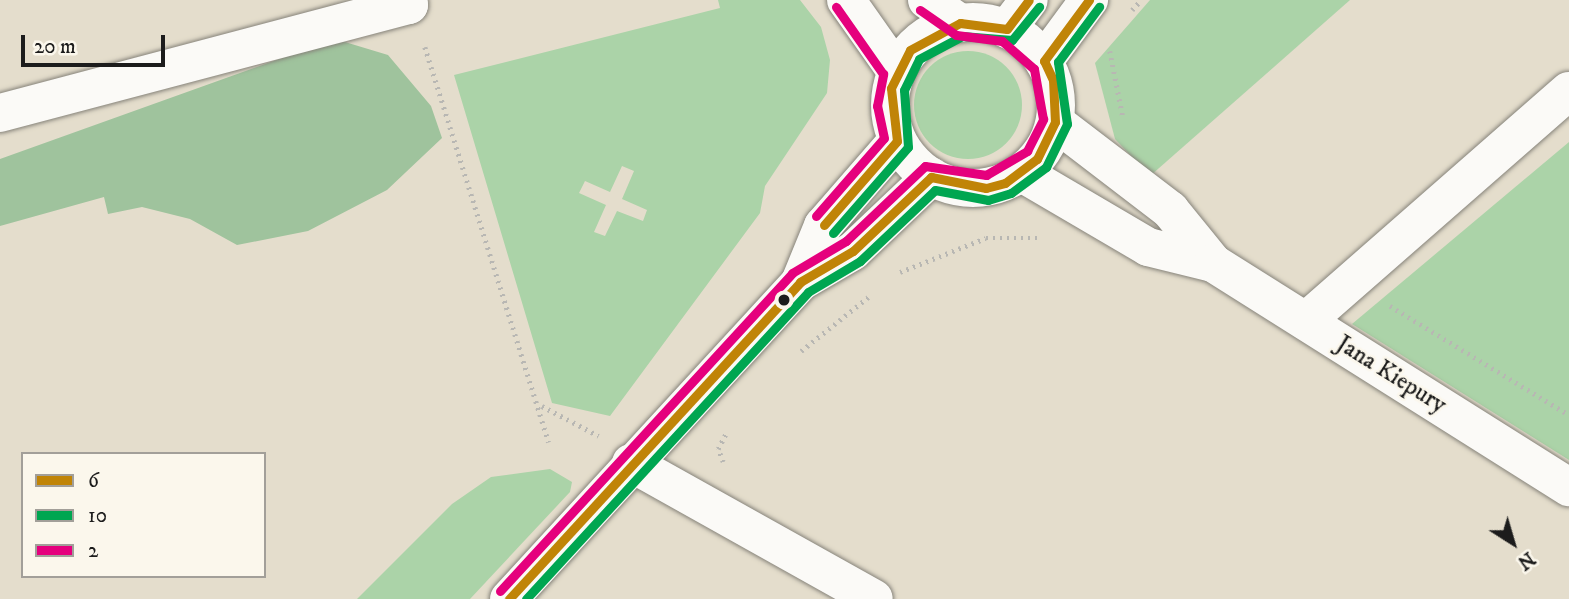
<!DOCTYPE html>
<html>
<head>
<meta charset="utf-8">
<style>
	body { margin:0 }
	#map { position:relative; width:1569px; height:599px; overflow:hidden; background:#e4ddcc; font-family:"IM FELL DW Pica",serif }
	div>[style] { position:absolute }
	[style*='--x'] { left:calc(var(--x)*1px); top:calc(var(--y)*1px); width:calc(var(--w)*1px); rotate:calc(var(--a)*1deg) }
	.green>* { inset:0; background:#abd3a8 }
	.round { border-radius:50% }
	.forest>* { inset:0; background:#9fc39d }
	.path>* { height:4.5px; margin-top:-2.25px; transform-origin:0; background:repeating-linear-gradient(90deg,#b8b7b3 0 2px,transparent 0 7px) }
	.roads { filter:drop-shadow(0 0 2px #86837a) drop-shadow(0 0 2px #86837a) }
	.minor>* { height:38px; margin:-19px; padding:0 19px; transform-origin:19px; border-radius:19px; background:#fbfaf7 }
	.minor>.ring { margin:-19px; padding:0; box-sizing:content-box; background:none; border:38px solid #fbfaf7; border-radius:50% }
	.bus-1>* { height:9px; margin:-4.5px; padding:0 4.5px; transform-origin:4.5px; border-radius:4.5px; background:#c08407 }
	.bus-2>* { height:9px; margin:-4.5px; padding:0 4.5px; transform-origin:4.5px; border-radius:4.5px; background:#00a651 }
	.bus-3>* { height:9px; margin:-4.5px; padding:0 4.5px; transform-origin:4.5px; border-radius:4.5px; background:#e5007d }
	.dots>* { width:19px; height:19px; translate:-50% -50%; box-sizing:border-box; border:4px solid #fbf7ec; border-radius:50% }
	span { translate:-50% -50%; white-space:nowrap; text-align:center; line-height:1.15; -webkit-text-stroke:5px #fbf7ec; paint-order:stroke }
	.street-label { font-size:24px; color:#1c1c1c }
	.legend { position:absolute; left:21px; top:452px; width:245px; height:126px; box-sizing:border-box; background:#fbf7ec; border:2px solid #a29f99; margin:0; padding:9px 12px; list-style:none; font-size:21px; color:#1c1c1c }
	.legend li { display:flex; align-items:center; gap:14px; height:35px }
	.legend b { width:35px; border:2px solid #a29f99 }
	.north { position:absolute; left:1478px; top:508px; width:70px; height:70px; -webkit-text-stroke:5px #fbf7ec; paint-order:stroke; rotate:143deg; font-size:19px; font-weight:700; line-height:28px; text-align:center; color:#1c1c1c }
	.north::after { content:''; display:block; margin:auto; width:24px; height:32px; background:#1c1c1c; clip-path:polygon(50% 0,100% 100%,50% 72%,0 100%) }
	.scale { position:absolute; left:21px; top:35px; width:144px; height:32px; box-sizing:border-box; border:4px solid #1c1c1c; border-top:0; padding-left:9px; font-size:21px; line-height:24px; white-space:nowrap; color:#1c1c1c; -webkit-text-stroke:5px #fbf7ec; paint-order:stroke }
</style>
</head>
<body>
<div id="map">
	<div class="green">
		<div style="clip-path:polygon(evenodd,718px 0,800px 0,821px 27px,830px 60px,827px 93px,765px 186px,760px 213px,610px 416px,552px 403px,454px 75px,720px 8px,718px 0,622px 166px,634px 171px,622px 199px,647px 210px,643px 221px,617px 211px,605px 236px,594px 232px,606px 205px,579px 193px,585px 181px,610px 192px,622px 166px)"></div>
		<div style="clip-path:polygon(1150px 0,1350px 0,1150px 176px,1115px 139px,1095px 63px)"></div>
		<div class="round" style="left:914px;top:51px;width:108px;height:108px"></div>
		<div style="clip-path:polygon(1569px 142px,1569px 460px,1352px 324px)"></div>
		<div style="clip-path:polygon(550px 469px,572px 482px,570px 492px,470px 599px,357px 599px,452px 504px,491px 477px)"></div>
	</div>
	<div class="forest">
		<div style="clip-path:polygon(335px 39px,388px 55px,431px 106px,442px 138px,387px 190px,308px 231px,237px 245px,190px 219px,142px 207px,108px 214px,104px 197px,0 226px,0 159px)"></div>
	</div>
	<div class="path">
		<div style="--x:1132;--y:10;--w:13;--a:-48"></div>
		<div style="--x:425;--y:47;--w:414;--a:72.6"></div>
		<div style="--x:1110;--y:51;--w:67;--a:78.9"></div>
		<div style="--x:900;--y:272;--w:92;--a:-21.6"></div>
		<div style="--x:986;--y:238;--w:55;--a:0"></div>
		<div style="--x:1390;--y:306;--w:210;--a:31.3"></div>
		<div style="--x:801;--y:351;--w:90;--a:-38.7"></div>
		<div style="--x:542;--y:406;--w:64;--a:27.8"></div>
		<div style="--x:723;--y:462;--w:14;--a:-111"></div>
		<div style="--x:718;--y:449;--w:20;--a:-63"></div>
	</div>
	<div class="roads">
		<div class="minor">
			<div style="--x:846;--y:0;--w:87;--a:54.8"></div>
			<div style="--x:927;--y:0;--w:40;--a:34.9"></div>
			<div class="ring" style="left:890px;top:22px;width:128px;height:128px"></div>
			<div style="--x:1007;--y:29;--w:36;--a:-53"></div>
			<div style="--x:1044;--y:61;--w:76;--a:-53.6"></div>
			<div style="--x:0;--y:113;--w:423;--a:-14.8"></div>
			<div style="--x:409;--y:5;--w:5;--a:-101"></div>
			<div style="--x:1055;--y:122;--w:145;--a:37.4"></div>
			<div style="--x:1170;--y:210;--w:68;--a:50.9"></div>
			<div style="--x:1022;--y:173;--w:146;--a:30.4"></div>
			<div style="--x:1148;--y:247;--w:67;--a:13.8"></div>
			<div style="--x:1213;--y:263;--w:421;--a:32.2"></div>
			<div style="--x:800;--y:282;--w:61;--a:-67.7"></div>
			<div style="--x:823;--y:226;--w:113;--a:-49"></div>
			<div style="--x:1306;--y:321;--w:349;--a:-41.2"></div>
			<div style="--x:631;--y:463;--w:278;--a:29.2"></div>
			<div style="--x:509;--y:599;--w:430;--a:-47.4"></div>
			<div style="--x:800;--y:282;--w:61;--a:-30.3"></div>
			<div style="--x:853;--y:251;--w:108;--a:-43.5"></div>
		</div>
	</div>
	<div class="bus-1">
		<div style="--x:824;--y:225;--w:111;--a:-49"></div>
		<div style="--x:897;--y:141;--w:53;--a:-96.5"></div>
		<div style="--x:891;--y:88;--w:42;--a:-63.4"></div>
		<div style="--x:910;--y:50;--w:57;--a:-28.4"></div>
		<div style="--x:960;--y:23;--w:47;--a:7.3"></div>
		<div style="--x:1007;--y:29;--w:36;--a:-53"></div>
		<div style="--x:509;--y:599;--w:430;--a:-47.4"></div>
		<div style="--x:800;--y:282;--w:61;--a:-30.3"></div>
		<div style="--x:853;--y:251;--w:108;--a:-43.5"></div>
		<div style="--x:931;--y:177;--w:56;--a:11.3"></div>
		<div style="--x:986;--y:188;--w:20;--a:-15"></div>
		<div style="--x:1005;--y:183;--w:40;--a:-37"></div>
		<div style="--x:1037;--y:159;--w:41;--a:-64.1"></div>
		<div style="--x:1055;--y:122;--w:42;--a:-92.7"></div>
		<div style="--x:1053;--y:80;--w:21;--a:-115"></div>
		<div style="--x:1044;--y:61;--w:76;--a:-53.6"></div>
	</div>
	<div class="bus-2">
		<div style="--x:833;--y:233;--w:114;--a:-48.9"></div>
		<div style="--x:908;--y:147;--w:57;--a:-94"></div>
		<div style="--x:904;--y:90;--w:34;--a:-64"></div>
		<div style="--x:919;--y:59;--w:49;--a:-28.1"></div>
		<div style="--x:962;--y:36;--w:50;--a:4.6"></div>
		<div style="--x:1012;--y:40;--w:43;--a:-50.7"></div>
		<div style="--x:526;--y:599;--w:417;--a:-47.4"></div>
		<div style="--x:808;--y:292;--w:61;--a:-30.8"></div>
		<div style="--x:860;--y:261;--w:103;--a:-43.4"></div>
		<div style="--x:935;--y:190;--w:54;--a:10.7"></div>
		<div style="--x:988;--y:200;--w:24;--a:-17"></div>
		<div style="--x:1011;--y:193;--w:44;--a:-36.6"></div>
		<div style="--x:1046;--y:167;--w:48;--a:-64"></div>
		<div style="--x:1067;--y:124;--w:63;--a:-98.3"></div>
		<div style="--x:1058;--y:62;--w:69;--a:-53.3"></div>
	</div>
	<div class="bus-3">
		<div style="--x:816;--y:216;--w:103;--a:-48.9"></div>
		<div style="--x:884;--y:138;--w:33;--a:-102"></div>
		<div style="--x:877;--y:106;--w:33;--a:-79"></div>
		<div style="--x:883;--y:74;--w:82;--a:-125"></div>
		<div style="--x:500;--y:591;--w:432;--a:-47.4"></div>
		<div style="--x:792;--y:273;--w:63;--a:-30.7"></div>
		<div style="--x:846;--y:241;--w:109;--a:-43.5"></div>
		<div style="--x:925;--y:166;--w:62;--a:8.4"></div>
		<div style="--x:986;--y:175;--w:48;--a:-30.3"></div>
		<div style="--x:1027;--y:151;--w:36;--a:-63"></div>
		<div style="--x:1043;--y:119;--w:51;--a:-100.2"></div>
		<div style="--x:1034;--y:69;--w:43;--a:-138.8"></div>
		<div style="--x:1002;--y:41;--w:46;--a:-172.6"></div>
		<div style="--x:956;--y:35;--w:44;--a:-145.2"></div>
	</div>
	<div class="dots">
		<div style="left:784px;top:300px;background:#1c1c1c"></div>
	</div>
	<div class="street-label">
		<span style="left:1391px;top:375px;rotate:32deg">Jana Kiepury</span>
	</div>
	<ul class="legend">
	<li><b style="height:9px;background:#c08407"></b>6</li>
	<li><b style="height:9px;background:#00a651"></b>10</li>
	<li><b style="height:9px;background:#e5007d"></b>2</li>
	</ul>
	<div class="north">N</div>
	<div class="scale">20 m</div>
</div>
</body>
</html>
